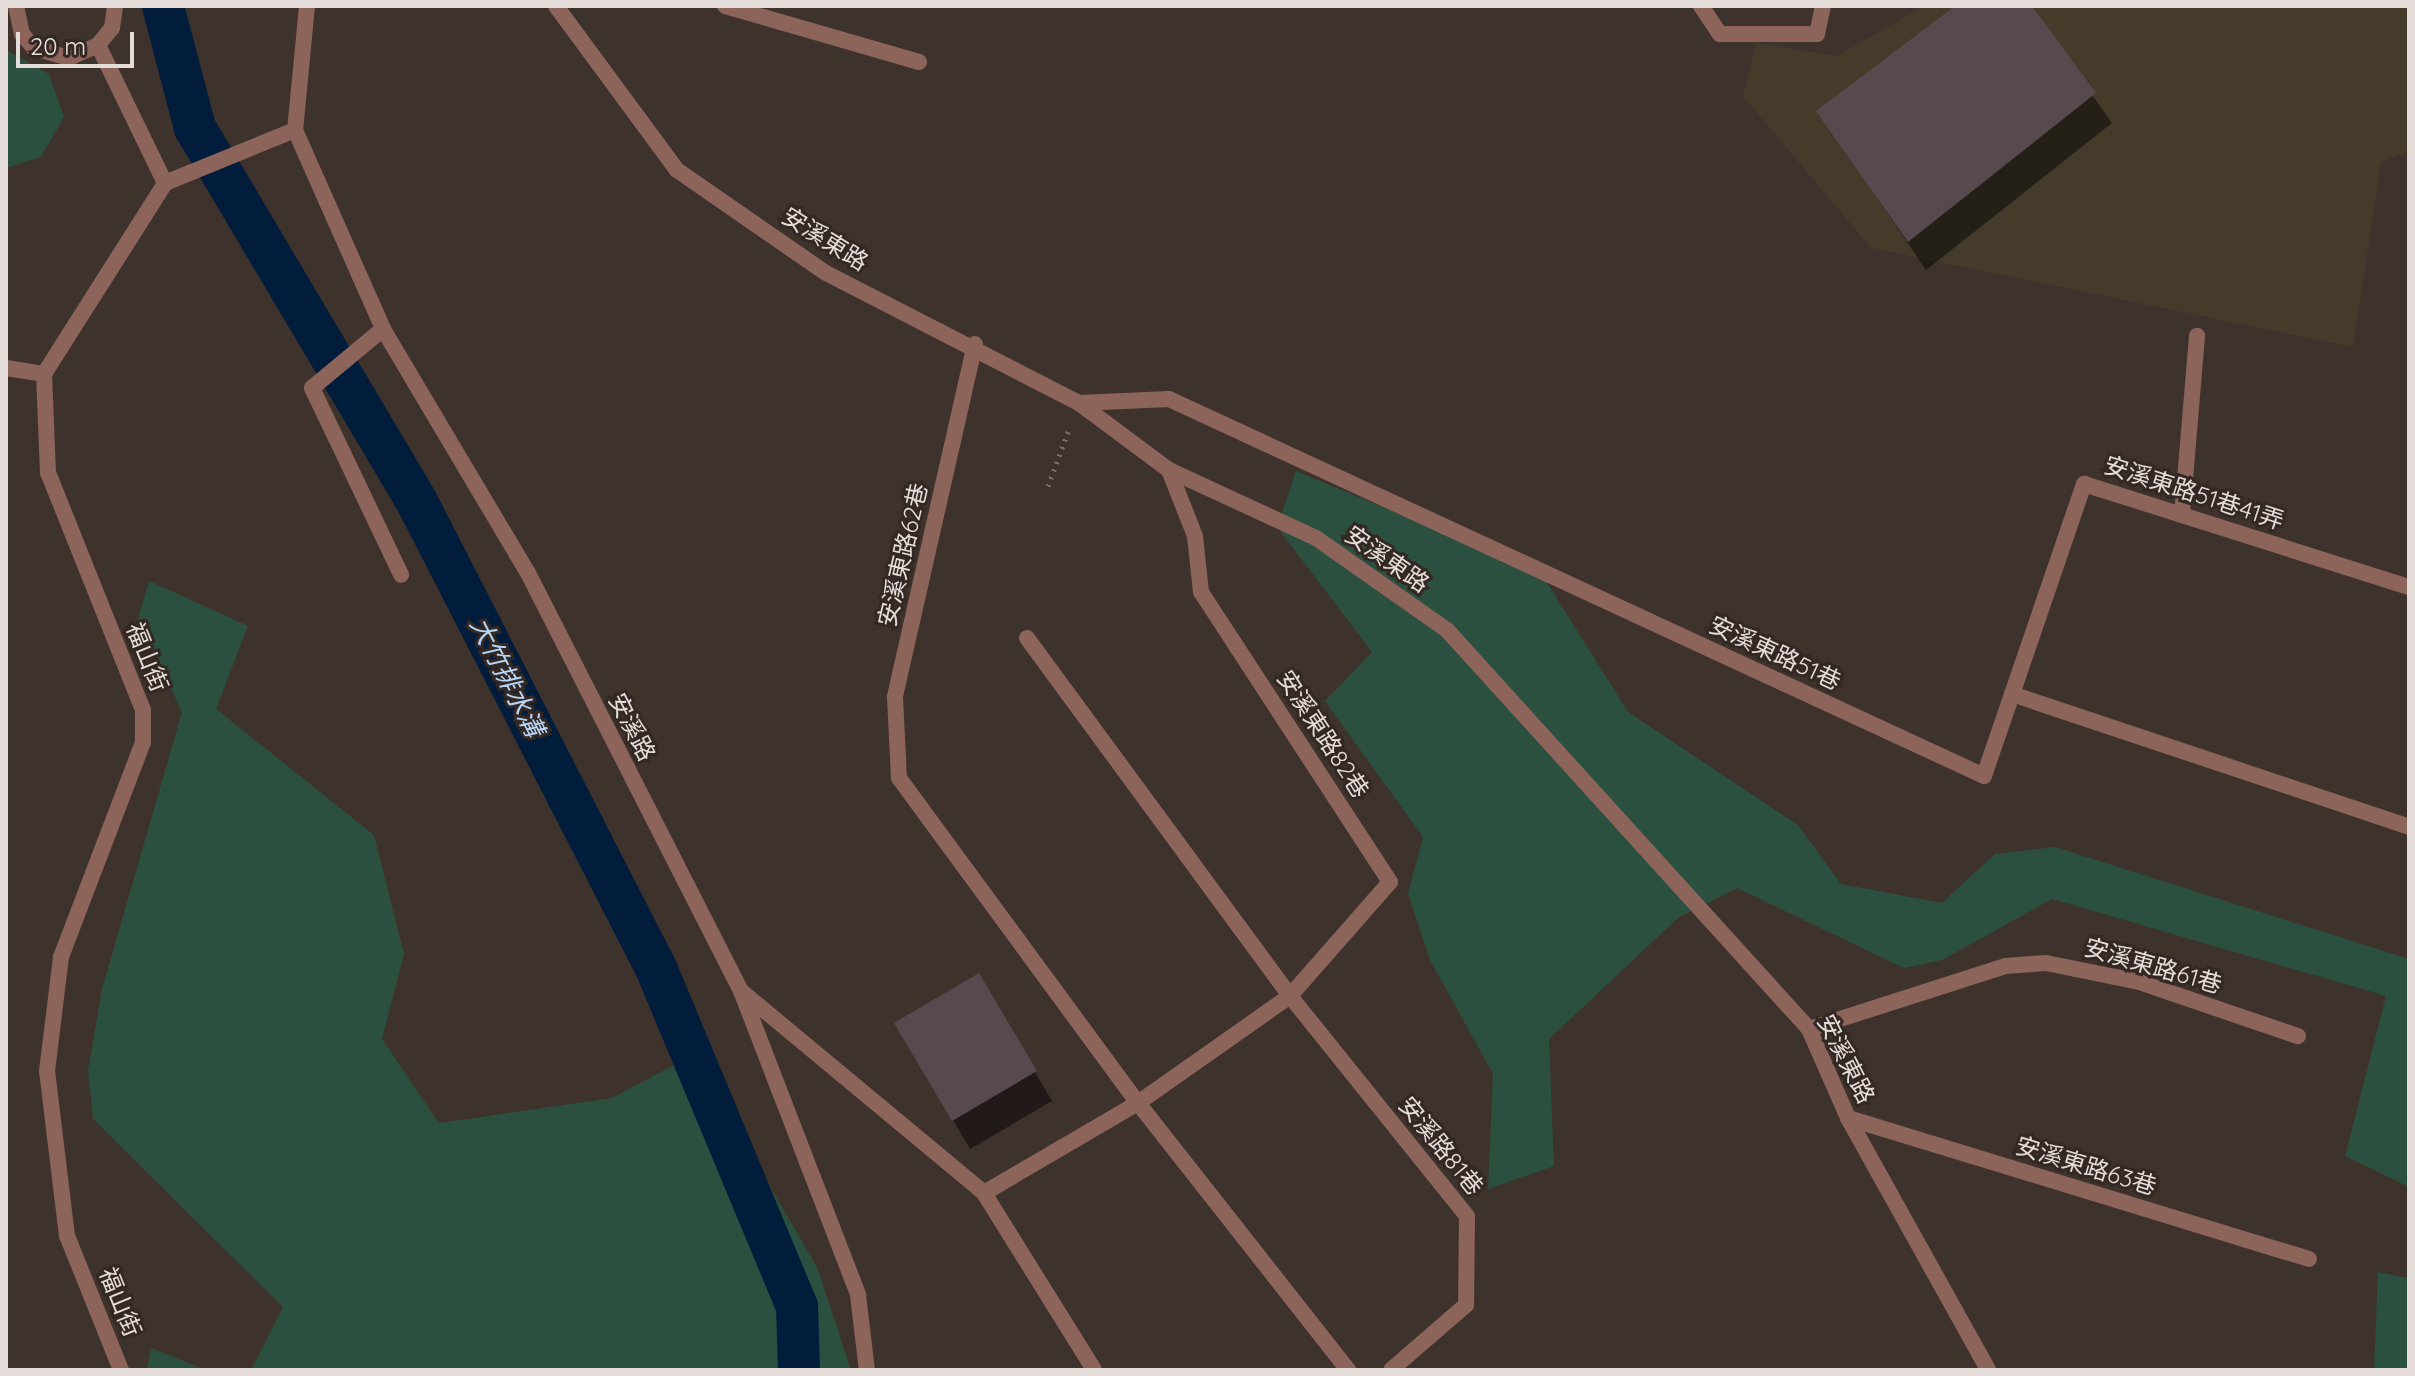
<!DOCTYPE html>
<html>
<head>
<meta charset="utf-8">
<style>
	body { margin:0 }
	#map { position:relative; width:2415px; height:1376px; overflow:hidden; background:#3e322d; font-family:Quicksand,"Noto Sans TC",sans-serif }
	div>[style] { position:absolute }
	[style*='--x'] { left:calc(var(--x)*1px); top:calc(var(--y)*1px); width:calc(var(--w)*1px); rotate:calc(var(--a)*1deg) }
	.education>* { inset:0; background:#453b2b }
	.green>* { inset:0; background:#2c5040 }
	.shadow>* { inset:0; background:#0007 }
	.canal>* { height:42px; margin:-21px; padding:0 21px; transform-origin:21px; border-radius:21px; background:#011d3b }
	.building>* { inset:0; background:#574a4f }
	.path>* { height:5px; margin-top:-2.5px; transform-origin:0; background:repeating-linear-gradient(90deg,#7a6f6b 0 2px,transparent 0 8px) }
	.service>* { height:16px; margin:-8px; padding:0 8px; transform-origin:8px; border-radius:8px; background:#8d645a }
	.minor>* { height:16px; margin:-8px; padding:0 8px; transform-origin:8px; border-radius:8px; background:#8d645a }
	.tertiary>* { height:16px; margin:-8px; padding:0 8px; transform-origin:8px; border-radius:8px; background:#8d645a }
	span { translate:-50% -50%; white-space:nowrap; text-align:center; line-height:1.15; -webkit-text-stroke:6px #332823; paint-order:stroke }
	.street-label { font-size:24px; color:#e5ddda }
	.water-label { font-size:26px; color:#b8d6f8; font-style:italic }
	.frame { position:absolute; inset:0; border:8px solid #e5ddda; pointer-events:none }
	.scale { position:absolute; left:16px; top:32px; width:118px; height:36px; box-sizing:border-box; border:4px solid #e5ddda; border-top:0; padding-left:10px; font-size:24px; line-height:28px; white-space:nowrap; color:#e5ddda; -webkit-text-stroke:6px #332823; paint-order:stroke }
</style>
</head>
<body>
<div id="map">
	<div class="education">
		<div style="clip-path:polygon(1924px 6px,2409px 6px,2409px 152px,2381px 162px,2353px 347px,1871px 248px,1743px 96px,1756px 43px,1837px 56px)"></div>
	</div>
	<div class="green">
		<div style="clip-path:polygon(6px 50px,49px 74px,64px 117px,41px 157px,6px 168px)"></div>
		<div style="clip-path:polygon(1296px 471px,1541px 573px,1628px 712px,1798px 825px,1841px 884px,1942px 903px,1995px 854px,2055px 847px,2409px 959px,2409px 1187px,2345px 1156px,2386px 996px,2052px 899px,1942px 960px,1904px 968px,1737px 888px,1679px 917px,1549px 1039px,1554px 1166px,1488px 1189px,1493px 1074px,1430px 960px,1408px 894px,1423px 837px,1325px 701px,1372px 652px,1277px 527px)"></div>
		<div style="clip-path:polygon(149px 581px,248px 626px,216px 709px,374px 835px,404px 954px,382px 1039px,439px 1123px,612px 1098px,693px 1055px,817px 1267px,851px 1370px,251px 1370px,283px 1307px,93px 1119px,88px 1070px,102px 989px,182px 712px,138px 619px)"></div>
		<div style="clip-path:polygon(2378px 1272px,2409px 1278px,2409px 1370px,2374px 1370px)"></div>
		<div style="clip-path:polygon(151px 1348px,206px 1370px,147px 1370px)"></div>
	</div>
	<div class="shadow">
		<div style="clip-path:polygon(1959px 6px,2029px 6px,2112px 123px,1926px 270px,1818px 111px)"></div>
		<div style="clip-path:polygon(978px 975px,1052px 1101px,970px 1149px,896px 1023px)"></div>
	</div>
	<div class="canal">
		<div style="--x:163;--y:6;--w:126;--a:75.3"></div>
		<div style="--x:195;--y:128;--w:435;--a:59.3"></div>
		<div style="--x:417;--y:502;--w:524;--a:62.85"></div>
		<div style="--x:656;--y:968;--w:366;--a:67.4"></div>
		<div style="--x:797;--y:1306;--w:64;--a:88.2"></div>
	</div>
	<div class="building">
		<div style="clip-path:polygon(1955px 6px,2032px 6px,2096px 93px,1908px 242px,1816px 111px)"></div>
		<div style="clip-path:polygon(979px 973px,1037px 1071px,952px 1121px,894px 1023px)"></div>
	</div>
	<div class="path">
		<div style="--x:1048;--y:486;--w:63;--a:-69.6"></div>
	</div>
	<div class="service">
		<div style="--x:725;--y:6;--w:202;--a:16.1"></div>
		<div style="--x:1701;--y:6;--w:34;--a:56"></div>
		<div style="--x:1720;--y:34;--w:97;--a:0"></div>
		<div style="--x:1817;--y:34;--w:29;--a:-78"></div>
		<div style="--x:975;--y:344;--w:362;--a:102.8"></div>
		<div style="--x:895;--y:697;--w:81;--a:87.2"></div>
		<div style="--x:899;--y:778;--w:403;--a:53.7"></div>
		<div style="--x:6;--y:368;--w:38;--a:9"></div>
		<div style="--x:1079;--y:403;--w:90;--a:-2.5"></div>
		<div style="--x:1169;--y:399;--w:898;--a:24.82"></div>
		<div style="--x:1984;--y:776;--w:309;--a:-71.1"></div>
		<div style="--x:2084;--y:484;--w:341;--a:17.6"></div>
		<div style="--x:1169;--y:470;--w:71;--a:68.5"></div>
		<div style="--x:1195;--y:536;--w:56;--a:83.9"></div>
		<div style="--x:1201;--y:592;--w:346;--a:56.9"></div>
		<div style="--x:1390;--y:882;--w:152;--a:131.3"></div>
		<div style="--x:2182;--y:515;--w:180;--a:-85.2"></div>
		<div style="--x:2012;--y:694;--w:419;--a:18.5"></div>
	</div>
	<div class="minor">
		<div style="--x:16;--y:6;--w:29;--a:78"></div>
		<div style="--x:22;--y:34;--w:18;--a:49"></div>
		<div style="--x:34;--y:48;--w:36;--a:16"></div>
		<div style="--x:69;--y:58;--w:32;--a:-24"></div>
		<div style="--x:98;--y:45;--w:22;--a:-51"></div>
		<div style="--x:112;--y:28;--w:22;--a:-82"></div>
		<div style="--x:556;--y:6;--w:204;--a:53.6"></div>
		<div style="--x:677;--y:170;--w:181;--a:34.7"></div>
		<div style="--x:826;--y:273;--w:284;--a:27.2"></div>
		<div style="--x:1079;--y:403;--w:112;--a:36.7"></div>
		<div style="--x:1169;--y:470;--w:162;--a:24.8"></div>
		<div style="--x:1316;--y:538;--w:160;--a:35.1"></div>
		<div style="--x:1447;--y:630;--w:539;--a:47.78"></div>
		<div style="--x:1809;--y:1029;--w:97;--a:66.3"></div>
		<div style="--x:1848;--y:1118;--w:288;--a:60.9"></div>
		<div style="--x:98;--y:45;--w:153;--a:64.1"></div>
		<div style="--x:165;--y:183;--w:140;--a:-22.2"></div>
		<div style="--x:383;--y:329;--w:92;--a:140.3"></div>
		<div style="--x:312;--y:388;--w:207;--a:64.5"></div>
		<div style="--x:1027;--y:638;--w:444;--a:53.7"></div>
		<div style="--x:1290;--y:996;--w:186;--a:144.9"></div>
		<div style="--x:741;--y:991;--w:316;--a:39.7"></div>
		<div style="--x:984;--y:1193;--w:208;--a:58.1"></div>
		<div style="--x:1290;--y:996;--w:282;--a:51.2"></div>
		<div style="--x:1467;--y:1216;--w:89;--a:90.6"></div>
		<div style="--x:1466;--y:1305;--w:99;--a:139.1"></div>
		<div style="--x:1809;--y:1029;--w:206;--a:-17.8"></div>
		<div style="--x:2005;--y:966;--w:41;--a:-4.2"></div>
		<div style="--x:2046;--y:963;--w:95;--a:11.5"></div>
		<div style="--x:2139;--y:982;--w:168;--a:18.8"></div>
		<div style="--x:1848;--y:1118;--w:482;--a:17"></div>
		<div style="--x:984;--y:1193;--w:178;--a:-30.3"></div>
		<div style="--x:1138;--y:1103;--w:340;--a:51.8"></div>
		<div style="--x:121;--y:1370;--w:144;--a:-111.9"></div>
		<div style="--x:67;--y:1236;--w:166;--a:-96.9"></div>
		<div style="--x:47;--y:1071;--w:115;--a:-83"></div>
		<div style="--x:61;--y:957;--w:230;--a:-69.1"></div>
		<div style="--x:143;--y:742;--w:32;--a:-90"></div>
		<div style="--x:143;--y:710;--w:255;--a:-111.8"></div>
		<div style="--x:48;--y:473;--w:99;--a:-92.3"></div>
		<div style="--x:44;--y:374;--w:226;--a:-57.6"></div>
	</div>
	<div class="tertiary">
		<div style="--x:307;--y:6;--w:125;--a:95.5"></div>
		<div style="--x:295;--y:130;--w:218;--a:66.1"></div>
		<div style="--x:383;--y:329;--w:284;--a:59.3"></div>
		<div style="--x:528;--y:573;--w:469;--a:63"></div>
		<div style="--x:741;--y:991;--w:326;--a:68.9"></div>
		<div style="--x:858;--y:1295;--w:76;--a:83.2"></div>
	</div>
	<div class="street-label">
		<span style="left:825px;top:239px;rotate:32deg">安溪東路</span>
		<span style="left:2194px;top:493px;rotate:18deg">安溪東路51巷41弄</span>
		<span style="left:903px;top:555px;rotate:-77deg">安溪東路62巷</span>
		<span style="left:1387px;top:559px;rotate:35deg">安溪東路</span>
		<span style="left:1775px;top:653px;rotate:25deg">安溪東路51巷</span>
		<span style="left:147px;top:657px;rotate:68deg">福山街</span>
		<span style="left:632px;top:727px;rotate:63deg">安溪路</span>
		<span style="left:1323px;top:734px;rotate:57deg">安溪東路82巷</span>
		<span style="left:2153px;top:966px;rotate:16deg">安溪東路61巷</span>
		<span style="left:1846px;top:1059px;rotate:63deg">安溪東路</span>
		<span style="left:1441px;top:1146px;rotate:51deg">安溪路81巷</span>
		<span style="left:2086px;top:1166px;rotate:17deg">安溪東路63巷</span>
		<span style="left:120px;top:1302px;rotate:68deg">福山街</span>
	</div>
	<div class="water-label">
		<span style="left:507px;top:677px;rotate:63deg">大竹排水溝</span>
	</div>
	<div class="frame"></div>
	<div class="scale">20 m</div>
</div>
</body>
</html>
